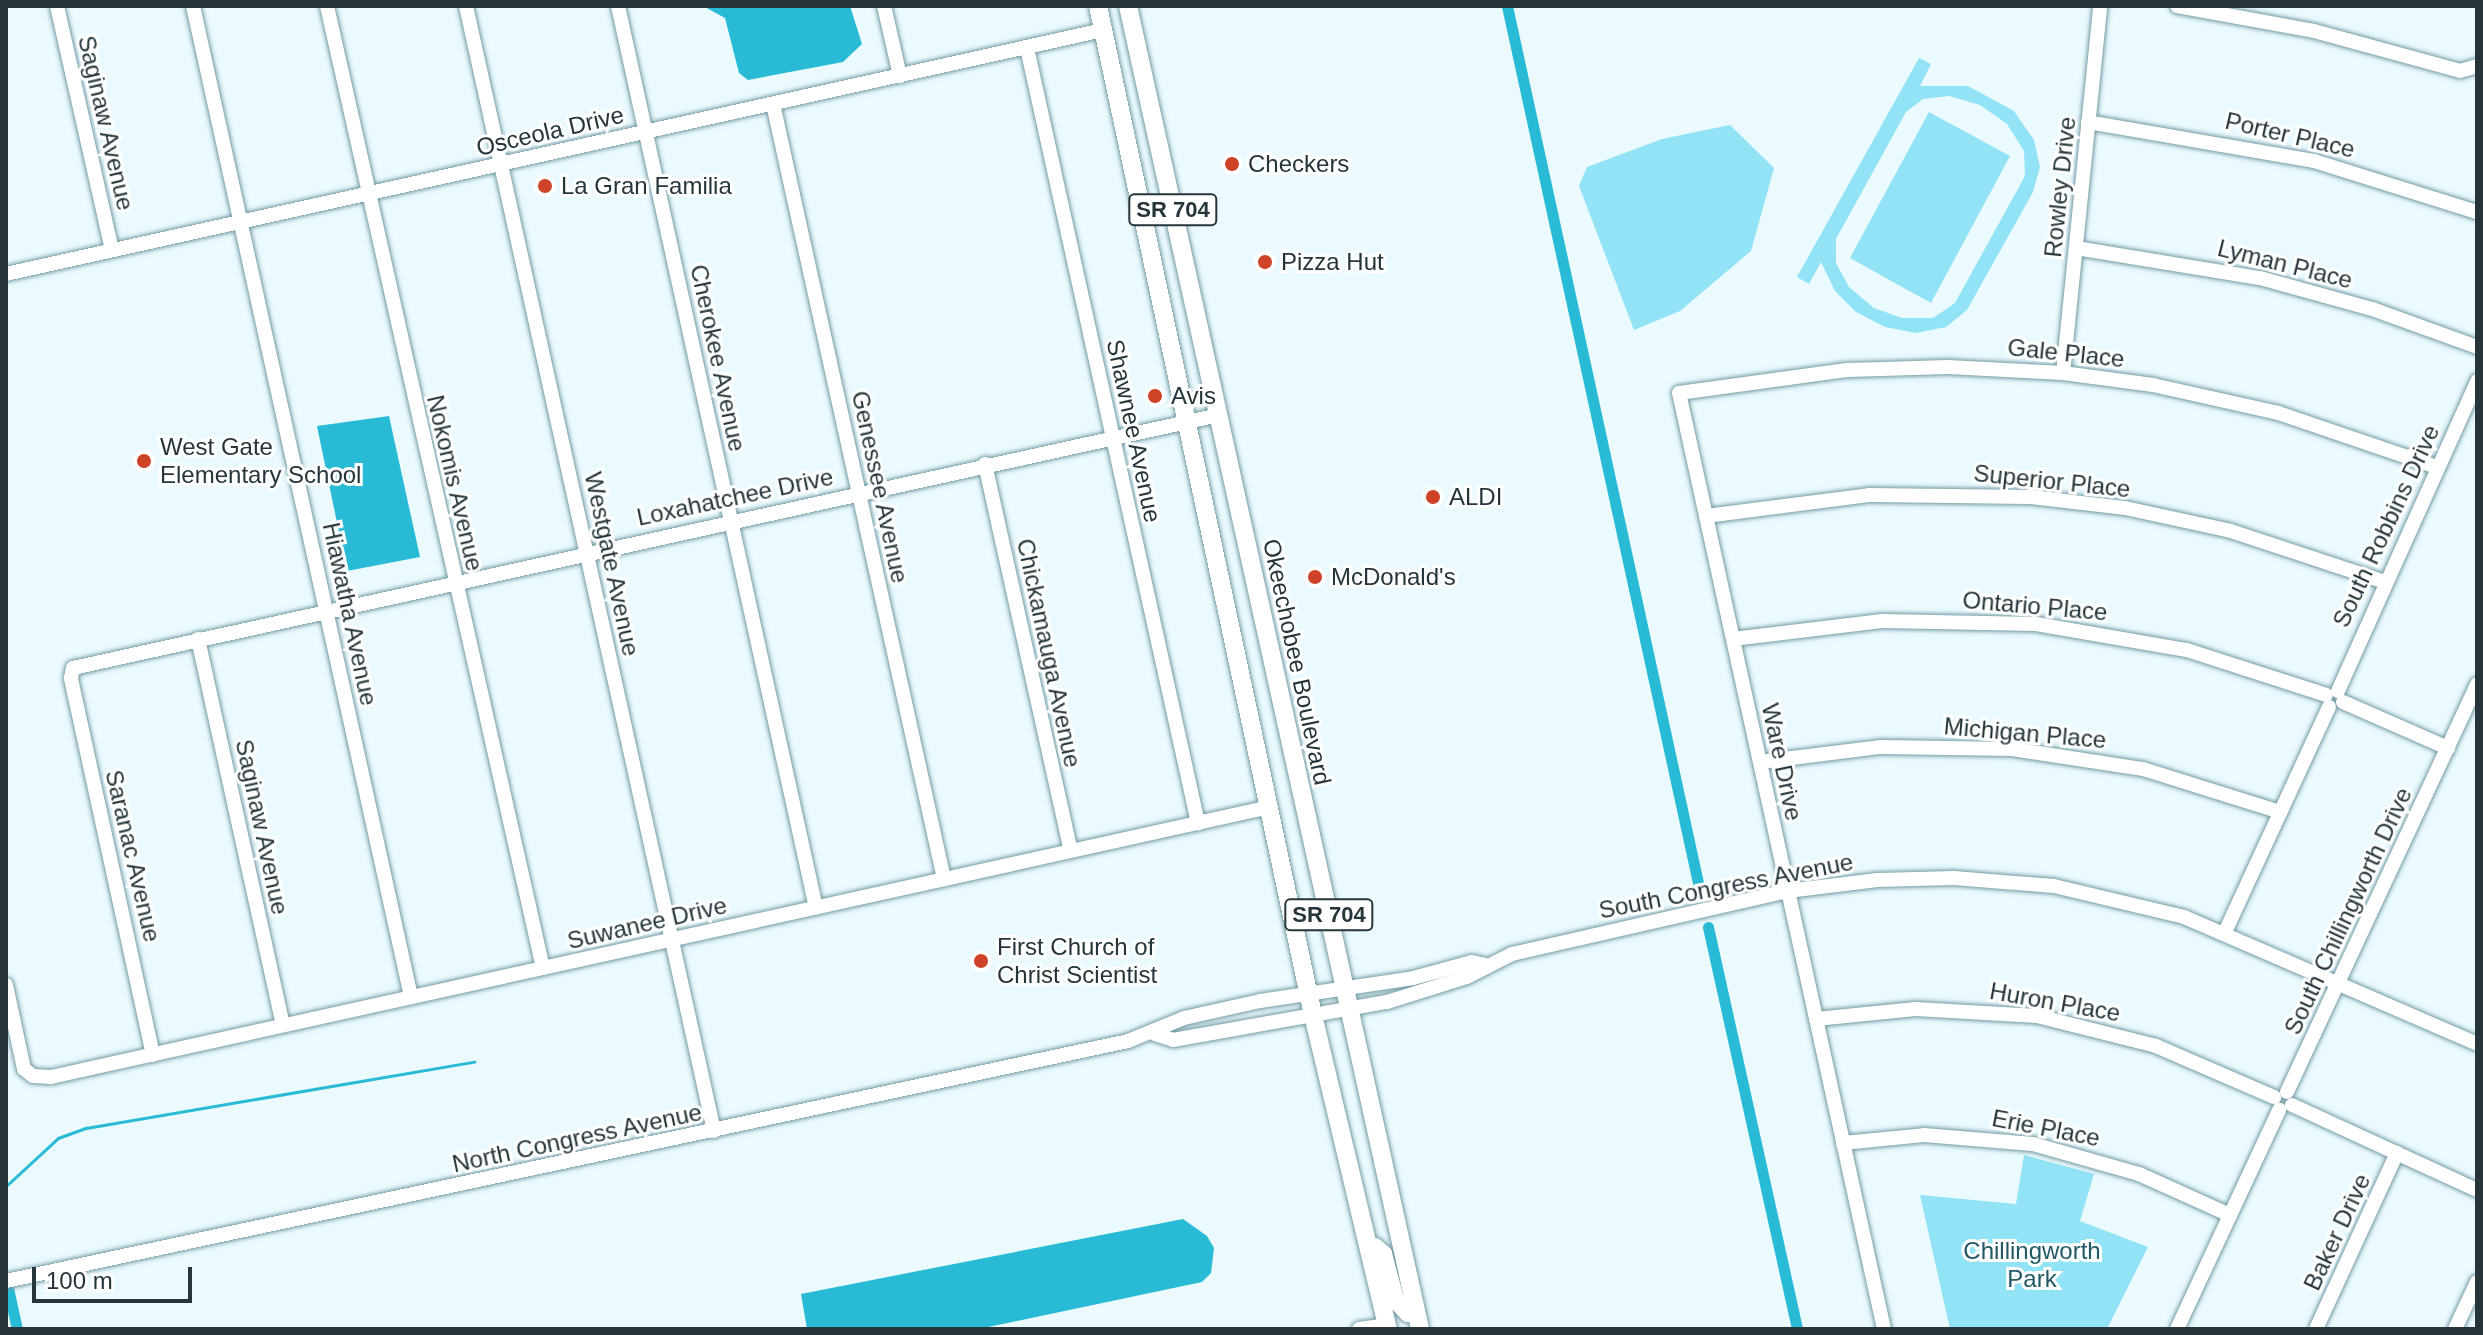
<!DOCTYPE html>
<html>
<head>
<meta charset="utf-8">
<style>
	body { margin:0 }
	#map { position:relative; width:2483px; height:1335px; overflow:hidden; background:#eafafe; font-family:Arial,sans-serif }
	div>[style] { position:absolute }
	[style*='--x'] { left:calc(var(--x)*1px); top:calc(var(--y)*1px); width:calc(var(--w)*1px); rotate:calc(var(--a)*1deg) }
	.green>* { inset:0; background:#91e3f5 }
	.water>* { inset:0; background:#29bbd5 }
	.stream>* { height:3px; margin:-1.5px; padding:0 1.5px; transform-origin:1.5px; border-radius:1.5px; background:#29bbd5 }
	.canal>* { height:11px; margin:-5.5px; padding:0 5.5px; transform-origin:5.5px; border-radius:5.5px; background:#29bbd5 }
	.roads { filter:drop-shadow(0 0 2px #739ba4) drop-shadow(0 0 2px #739ba4) }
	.minor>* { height:14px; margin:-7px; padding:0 7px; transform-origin:7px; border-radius:7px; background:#fff }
	.major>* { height:18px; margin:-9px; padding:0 9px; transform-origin:9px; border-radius:9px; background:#fff }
	.dots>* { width:22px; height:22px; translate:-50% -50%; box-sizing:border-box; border:4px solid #fff; border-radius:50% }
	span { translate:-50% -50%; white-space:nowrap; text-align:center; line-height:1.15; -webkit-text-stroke:6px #fff; paint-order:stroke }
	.shield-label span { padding:2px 6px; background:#fff; border:2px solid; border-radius:6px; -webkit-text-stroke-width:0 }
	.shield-label { font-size:22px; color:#253539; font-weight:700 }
	.street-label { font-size:24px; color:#253539 }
	.poi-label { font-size:24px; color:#253539 }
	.left { translate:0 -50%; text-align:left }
	.park-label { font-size:24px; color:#225965 }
	.frame { position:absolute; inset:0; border:8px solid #253539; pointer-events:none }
	.scale { position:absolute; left:32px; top:1267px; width:160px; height:36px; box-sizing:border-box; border:4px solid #253539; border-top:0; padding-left:10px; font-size:24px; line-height:28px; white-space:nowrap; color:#253539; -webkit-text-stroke:6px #fff; paint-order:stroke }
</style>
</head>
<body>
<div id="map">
	<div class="green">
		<div style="clip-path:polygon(evenodd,1919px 58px,1931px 64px,1920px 86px,1968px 86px,2014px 111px,2034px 140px,2040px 167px,2033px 192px,1967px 310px,1946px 327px,1916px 333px,1885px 327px,1856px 312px,1835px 291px,1821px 262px,1809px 284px,1797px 277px,1919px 58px,1949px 96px,1980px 105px,2007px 124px,2024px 151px,2025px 176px,1955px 303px,1933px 318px,1902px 318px,1874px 308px,1849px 287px,1836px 263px,1836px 239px,1906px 112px,1923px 99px,1949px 96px)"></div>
		<div style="clip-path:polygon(1929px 112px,2010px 156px,1931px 303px,1850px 258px)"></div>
		<div style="clip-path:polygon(1730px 125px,1774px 168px,1751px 251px,1680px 311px,1634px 330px,1579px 186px,1587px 167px,1662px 139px)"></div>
		<div style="clip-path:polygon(2024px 1155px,2094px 1174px,2080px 1221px,2148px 1247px,2107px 1329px,1950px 1329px,1920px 1195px,2016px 1204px)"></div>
	</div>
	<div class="water">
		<div style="clip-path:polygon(703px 6px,850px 6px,862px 44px,843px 62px,748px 80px,739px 73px,725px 18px)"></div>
		<div style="clip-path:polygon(389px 416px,420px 557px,347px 571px,317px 426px)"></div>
		<div style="clip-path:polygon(1183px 1219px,1207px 1236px,1214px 1248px,1211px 1273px,1202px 1282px,979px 1329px,807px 1329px,801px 1294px)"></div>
	</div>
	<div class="stream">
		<div style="--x:6;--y:1186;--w:71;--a:-42.7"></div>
		<div style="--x:58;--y:1138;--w:30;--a:-20"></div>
		<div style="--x:86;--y:1128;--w:394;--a:-9.7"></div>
	</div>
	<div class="canal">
		<div style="--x:1507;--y:6;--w:902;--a:77.71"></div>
		<div style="--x:1708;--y:927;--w:412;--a:77.5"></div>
		<div style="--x:6;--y:1279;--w:51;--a:77.6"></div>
	</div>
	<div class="roads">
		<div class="minor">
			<div style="--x:57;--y:6;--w:250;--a:77.3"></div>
			<div style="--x:193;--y:6;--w:1015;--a:77.59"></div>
			<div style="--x:327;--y:6;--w:986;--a:77.35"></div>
			<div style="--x:466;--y:6;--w:1152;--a:77.57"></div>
			<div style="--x:618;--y:6;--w:923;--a:77.62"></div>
			<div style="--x:884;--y:6;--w:72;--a:77.1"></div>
			<div style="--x:2177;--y:6;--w:139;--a:10.3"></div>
			<div style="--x:2314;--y:31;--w:151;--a:15.3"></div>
			<div style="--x:2460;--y:71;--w:18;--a:-16"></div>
			<div style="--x:1027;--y:48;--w:794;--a:77.56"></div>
			<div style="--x:773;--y:104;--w:794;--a:77.56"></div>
			<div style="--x:2088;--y:122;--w:229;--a:9.8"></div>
			<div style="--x:2314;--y:161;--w:171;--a:17.4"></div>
			<div style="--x:2076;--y:248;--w:186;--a:9.3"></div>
			<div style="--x:2260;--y:278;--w:119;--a:15.5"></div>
			<div style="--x:2375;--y:310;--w:109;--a:19.9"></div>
			<div style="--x:6;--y:274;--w:1124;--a:-12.54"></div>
			<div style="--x:2063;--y:373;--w:369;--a:-84.2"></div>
			<div style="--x:985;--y:464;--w:396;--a:77.5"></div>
			<div style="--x:1706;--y:516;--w:164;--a:-7.3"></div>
			<div style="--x:1869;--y:495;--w:162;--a:0.7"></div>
			<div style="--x:2031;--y:497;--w:95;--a:6.7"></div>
			<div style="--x:2125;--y:508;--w:108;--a:12.2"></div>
			<div style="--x:2231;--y:531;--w:162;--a:18.3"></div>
			<div style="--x:198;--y:639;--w:395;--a:77.6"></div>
			<div style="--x:1733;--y:639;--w:150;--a:-6.9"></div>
			<div style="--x:1882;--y:621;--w:154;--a:1.1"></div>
			<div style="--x:2036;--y:624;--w:153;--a:9.8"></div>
			<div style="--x:2187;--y:650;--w:146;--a:17.9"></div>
			<div style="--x:2338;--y:691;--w:340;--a:-65.8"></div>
			<div style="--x:2343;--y:702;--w:115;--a:23.7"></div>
			<div style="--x:1760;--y:762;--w:122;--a:-7.1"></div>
			<div style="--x:1881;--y:747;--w:131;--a:0.9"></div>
			<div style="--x:2012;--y:749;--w:133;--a:8.7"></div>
			<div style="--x:2143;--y:769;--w:144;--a:17.4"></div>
			<div style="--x:2225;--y:932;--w:248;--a:-65.2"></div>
			<div style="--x:6;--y:985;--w:86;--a:77.9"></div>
			<div style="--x:24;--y:1069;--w:11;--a:38"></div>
			<div style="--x:33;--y:1076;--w:18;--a:3"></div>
			<div style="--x:51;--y:1077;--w:1249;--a:-12.49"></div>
			<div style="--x:1816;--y:1019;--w:100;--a:-5.7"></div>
			<div style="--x:1916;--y:1009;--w:121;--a:3.3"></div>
			<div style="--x:2037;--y:1016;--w:123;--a:14.1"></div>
			<div style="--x:2156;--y:1046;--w:129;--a:23.4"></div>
			<div style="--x:1155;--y:1034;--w:19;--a:18"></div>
			<div style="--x:1173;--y:1040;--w:217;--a:-10.1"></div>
			<div style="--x:1387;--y:1002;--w:84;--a:-17.4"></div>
			<div style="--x:1467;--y:977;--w:51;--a:-27.1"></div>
			<div style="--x:1512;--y:954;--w:283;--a:-12.9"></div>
			<div style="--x:1788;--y:891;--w:90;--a:-7"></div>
			<div style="--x:1877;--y:880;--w:77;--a:-1.5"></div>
			<div style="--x:1954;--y:878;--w:100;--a:4.6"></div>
			<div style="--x:2054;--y:886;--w:134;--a:13.4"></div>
			<div style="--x:2184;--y:917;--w:319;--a:23.4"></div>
			<div style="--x:153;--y:1055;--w:386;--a:-102.3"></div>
			<div style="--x:71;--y:678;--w:10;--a:-79"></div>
			<div style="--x:73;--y:668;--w:1174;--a:-12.45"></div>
			<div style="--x:2287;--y:1092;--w:450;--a:-65"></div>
			<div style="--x:2292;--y:1105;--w:204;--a:24.7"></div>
			<div style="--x:1843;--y:1143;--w:81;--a:-5.6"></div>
			<div style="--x:1924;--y:1135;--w:109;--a:4.7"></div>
			<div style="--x:2033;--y:1144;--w:110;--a:15.8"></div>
			<div style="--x:2139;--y:1174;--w:100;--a:24.3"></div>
			<div style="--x:6;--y:1281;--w:1147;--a:-12.07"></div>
			<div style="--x:1128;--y:1041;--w:61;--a:-22.3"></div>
			<div style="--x:1184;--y:1018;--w:78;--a:-12.6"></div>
			<div style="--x:1260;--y:1001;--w:155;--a:-8.5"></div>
			<div style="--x:1413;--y:978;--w:61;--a:-15.2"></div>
			<div style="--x:1472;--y:962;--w:13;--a:13"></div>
			<div style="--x:1359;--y:1329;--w:28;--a:-8"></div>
			<div style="--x:1884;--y:1329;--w:958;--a:-102.35"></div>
			<div style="--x:1679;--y:393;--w:171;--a:-7.8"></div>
			<div style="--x:1848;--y:370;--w:100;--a:-1.7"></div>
			<div style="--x:1948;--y:367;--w:115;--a:3"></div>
			<div style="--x:2063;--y:373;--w:91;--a:7.6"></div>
			<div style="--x:2153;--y:385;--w:128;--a:12.6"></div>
			<div style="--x:2278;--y:413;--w:168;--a:18.8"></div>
			<div style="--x:2177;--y:1329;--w:242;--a:-65"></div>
			<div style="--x:2316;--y:1329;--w:194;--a:-65.3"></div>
			<div style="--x:2455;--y:1329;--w:52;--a:-64.9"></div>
		</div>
		<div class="major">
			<div style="--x:1098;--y:6;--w:1032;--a:77.97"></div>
			<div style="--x:1313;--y:1015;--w:323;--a:76.6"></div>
			<div style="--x:1128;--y:6;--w:1355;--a:77.55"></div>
			<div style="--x:1375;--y:1247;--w:11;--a:41"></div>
			<div style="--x:1383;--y:1254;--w:47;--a:75.1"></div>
			<div style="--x:1395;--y:1299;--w:19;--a:47"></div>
			<div style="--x:1408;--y:1313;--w:8;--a:0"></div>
		</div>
	</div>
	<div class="dots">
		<div style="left:1232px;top:164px;background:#ce4327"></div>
		<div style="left:545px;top:186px;background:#ce4327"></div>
		<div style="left:1265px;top:262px;background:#ce4327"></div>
		<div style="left:1155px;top:396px;background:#ce4327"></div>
		<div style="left:144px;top:461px;background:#ce4327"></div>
		<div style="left:1433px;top:497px;background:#ce4327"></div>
		<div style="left:1315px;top:577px;background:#ce4327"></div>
		<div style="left:981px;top:961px;background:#ce4327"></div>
	</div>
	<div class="shield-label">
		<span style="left:1173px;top:210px">SR 704</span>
		<span style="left:1329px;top:915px">SR 704</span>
	</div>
	<div class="street-label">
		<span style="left:106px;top:123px;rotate:77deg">Saginaw Avenue</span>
		<span style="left:550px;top:131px;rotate:-13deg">Osceola Drive</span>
		<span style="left:2290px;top:135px;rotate:13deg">Porter Place</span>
		<span style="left:2060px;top:187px;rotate:-84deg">Rowley Drive</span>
		<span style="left:2285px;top:264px;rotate:14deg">Lyman Place</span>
		<span style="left:2066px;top:353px;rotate:6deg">Gale Place</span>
		<span style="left:718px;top:358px;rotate:78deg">Cherokee Avenue</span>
		<span style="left:1134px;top:431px;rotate:78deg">Shawnee Avenue</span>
		<span style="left:2052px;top:481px;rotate:6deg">Superior Place</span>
		<span style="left:455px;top:483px;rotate:77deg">Nokomis Avenue</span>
		<span style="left:880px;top:487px;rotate:78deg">Genessee Avenue</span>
		<span style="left:735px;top:497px;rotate:-12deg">Loxahatchee Drive</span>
		<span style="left:2386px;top:526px;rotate:-65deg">South Robbins Drive</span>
		<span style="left:612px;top:564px;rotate:78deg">Westgate Avenue</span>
		<span style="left:2035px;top:606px;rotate:5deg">Ontario Place</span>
		<span style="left:350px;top:614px;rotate:78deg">Hiawatha Avenue</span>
		<span style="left:1049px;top:653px;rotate:78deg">Chickamauga Avenue</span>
		<span style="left:1297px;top:662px;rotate:78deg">Okeechobee Boulevard</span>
		<span style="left:2025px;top:733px;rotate:5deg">Michigan Place</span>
		<span style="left:1782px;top:762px;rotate:78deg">Ware Drive</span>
		<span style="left:262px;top:827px;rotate:78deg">Saginaw Avenue</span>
		<span style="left:133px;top:856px;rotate:77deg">Saranac Avenue</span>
		<span style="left:1726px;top:886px;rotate:-11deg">South Congress Avenue</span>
		<span style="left:2348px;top:911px;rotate:-65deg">South Chillingworth Drive</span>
		<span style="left:647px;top:923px;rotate:-13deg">Suwanee Drive</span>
		<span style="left:2055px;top:1002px;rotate:10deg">Huron Place</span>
		<span style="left:2046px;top:1128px;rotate:11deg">Erie Place</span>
		<span style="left:577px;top:1138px;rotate:-12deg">North Congress Avenue</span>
		<span style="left:2337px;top:1232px;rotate:-65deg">Baker Drive</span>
	</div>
	<div class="poi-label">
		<span class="left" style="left:1248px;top:164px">Checkers</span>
		<span class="left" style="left:561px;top:186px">La Gran Familia</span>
		<span class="left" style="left:1281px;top:262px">Pizza Hut</span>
		<span class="left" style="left:1171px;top:396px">Avis</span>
		<span class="left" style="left:160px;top:461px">West Gate<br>Elementary School</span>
		<span class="left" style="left:1449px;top:497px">ALDI</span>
		<span class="left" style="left:1331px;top:577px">McDonald's</span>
		<span class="left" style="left:997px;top:961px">First Church of<br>Christ Scientist</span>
	</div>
	<div class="park-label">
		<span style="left:2032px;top:1265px">Chillingworth<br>Park</span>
	</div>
	<div class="frame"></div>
	<div class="scale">100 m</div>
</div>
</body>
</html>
